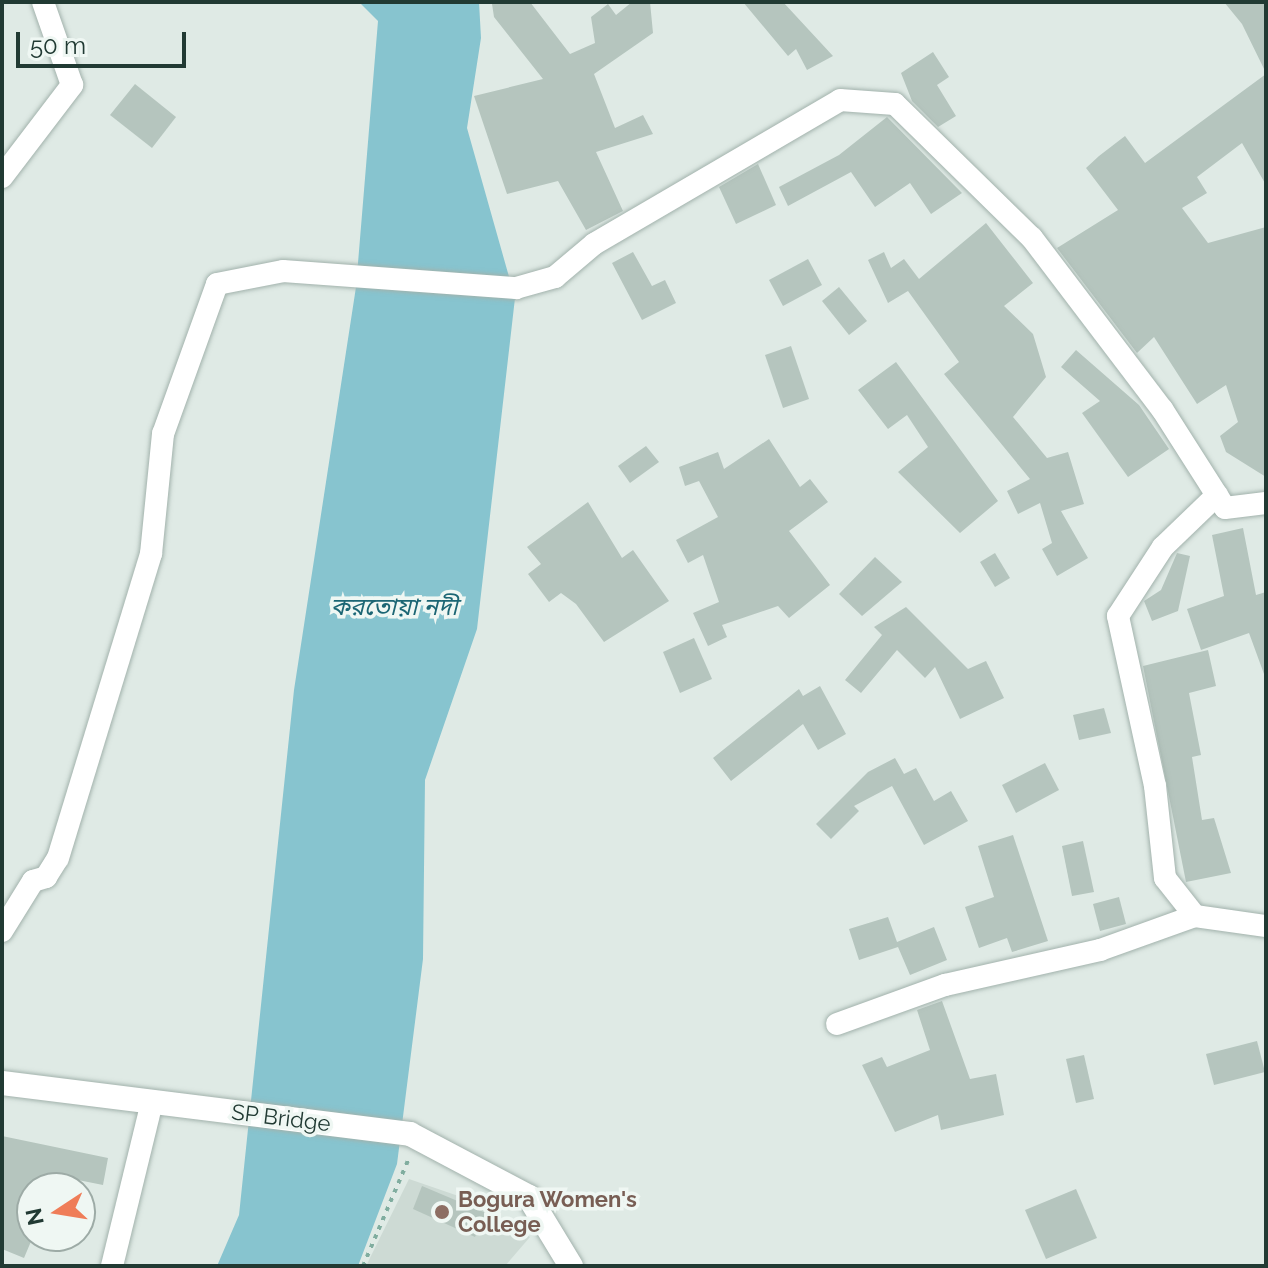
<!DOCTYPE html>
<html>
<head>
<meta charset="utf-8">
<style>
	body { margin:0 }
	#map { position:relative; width:1268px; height:1268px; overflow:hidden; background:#dfeae5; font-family:Raleway,"Noto Sans Bengali",sans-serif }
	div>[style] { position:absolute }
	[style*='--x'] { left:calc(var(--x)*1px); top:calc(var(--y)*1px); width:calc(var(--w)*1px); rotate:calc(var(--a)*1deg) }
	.built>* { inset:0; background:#cddad4 }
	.water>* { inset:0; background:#87c4cf }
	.building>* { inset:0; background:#b5c5be }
	.path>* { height:4px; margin-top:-2px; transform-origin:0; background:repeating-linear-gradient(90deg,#80ad9f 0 4px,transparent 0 10px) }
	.roads { filter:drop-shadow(0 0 2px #a2b2ac) drop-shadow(0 0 2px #a2b2ac) }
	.street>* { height:22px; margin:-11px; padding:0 11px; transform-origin:11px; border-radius:11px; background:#fff }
	.secondary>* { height:24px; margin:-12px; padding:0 12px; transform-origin:12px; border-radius:12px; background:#fff }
	.dots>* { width:22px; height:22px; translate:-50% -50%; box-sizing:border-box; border:4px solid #eff7f3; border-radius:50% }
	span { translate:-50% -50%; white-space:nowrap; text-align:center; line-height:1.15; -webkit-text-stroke:7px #eff7f3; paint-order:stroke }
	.street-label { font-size:22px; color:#213a33 }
	.education-label { font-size:22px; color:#785e54; font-weight:700 }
	.left { translate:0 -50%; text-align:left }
	.water-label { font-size:24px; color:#1c6674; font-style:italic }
	.frame { position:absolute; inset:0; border:4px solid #213a33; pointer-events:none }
	.north { position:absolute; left:16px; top:1172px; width:80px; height:80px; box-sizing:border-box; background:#eff7f3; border:2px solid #9daba6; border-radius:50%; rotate:258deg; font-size:22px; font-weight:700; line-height:32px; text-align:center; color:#213a33 }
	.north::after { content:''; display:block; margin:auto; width:28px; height:36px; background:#ef7d58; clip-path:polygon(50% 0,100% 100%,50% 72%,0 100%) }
	.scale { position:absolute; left:16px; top:32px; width:170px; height:36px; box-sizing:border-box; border:4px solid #213a33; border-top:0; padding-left:10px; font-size:24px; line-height:28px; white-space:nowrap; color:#213a33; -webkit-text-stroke:6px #eff7f3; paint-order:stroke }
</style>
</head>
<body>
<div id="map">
	<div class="built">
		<div style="clip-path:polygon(409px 1179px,470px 1200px,530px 1237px,505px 1266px,366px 1266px)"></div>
	</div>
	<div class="water">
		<div style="clip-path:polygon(359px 2px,479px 2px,481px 38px,467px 128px,515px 298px,477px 629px,425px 780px,423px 959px,397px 1164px,358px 1266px,217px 1266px,239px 1215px,294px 690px,356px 287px,378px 21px)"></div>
	</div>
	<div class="building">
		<div style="clip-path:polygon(530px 2px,570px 54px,595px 43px,591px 17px,608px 4px,616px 15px,632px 2px,650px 2px,653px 33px,594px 74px,615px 128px,643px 115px,653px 134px,596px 152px,623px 211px,586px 230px,558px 181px,507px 194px,474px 96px,543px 79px,494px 17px,492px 4px)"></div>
		<div style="clip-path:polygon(743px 2px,783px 2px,833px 56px,807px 70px,796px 49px,788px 56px)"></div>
		<div style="clip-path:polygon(1224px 2px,1266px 2px,1266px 73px,1242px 24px)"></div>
		<div style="clip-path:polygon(933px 52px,949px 77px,937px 85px,956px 116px,938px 127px,912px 101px,901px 73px)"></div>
		<div style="clip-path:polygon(1266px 74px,1266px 185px,1242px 143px,1197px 177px,1207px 193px,1182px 208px,1208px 243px,1266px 227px,1266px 477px,1226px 452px,1220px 436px,1238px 422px,1226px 385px,1197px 404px,1154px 337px,1137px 353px,1057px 248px,1118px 210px,1086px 168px,1099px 156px,1125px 136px,1145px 163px)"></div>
		<div style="clip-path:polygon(135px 84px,176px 117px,152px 148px,110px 115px)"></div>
		<div style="clip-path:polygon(887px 117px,962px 193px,931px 214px,910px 183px,875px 207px,851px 172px,788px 206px,779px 187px,839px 155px)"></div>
		<div style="clip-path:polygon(758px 164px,776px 205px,736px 224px,719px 187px)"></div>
		<div style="clip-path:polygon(986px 223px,1033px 283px,1004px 306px,1033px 334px,1046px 377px,1013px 417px,1047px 458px,1068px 452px,1084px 504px,1061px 511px,1088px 558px,1057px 576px,1042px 549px,1052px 543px,1040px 503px,1018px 514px,1007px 491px,1030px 479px,944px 374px,959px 362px,908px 291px,888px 303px,868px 260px,884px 252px,891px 268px,904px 259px,919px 279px)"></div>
		<div style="clip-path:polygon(633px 252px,652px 286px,665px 280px,676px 303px,642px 320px,612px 263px)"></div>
		<div style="clip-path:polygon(808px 259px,822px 285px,783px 306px,769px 280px)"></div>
		<div style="clip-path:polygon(839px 287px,867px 321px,849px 335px,822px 301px)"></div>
		<div style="clip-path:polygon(791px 346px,809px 399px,783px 408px,765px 355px)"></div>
		<div style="clip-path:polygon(1076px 350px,1139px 405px,1169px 449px,1128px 477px,1082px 413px,1100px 401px,1061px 367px)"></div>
		<div style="clip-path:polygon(896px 362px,998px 501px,960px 533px,898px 472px,928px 447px,907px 415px,888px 429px,858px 390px)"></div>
		<div style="clip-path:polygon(769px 439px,800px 487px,810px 479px,828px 502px,789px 531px,830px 585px,789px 618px,778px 606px,722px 625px,727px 637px,708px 646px,693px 613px,719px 602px,703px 555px,688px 563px,676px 540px,718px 517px,699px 481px,685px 486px,679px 467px,718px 452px,724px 469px)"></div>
		<div style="clip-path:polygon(646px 446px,659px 462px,630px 483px,618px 466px)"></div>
		<div style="clip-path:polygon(588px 502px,622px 558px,633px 550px,669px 601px,604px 642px,576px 604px,561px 593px,549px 602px,528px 574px,541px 564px,527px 547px)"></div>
		<div style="clip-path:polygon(1243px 528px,1256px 595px,1266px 592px,1264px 674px,1249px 633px,1201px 650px,1187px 609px,1224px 596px,1212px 535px)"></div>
		<div style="clip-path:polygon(995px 553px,1010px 578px,995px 587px,980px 562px)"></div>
		<div style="clip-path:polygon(1177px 553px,1190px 556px,1178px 611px,1152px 621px,1144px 601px,1161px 590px)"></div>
		<div style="clip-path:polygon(875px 557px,902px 582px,862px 616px,839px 594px)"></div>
		<div style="clip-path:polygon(906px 607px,968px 669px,986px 661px,1004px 698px,960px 719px,935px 667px,925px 678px,897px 650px,861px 693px,845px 680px,882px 635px,874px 627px)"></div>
		<div style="clip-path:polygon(694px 638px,712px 679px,680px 693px,663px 652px)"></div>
		<div style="clip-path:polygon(1208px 650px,1216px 686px,1189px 693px,1201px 755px,1192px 757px,1202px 820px,1214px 818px,1231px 873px,1186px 882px,1143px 666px)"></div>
		<div style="clip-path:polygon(820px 686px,846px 734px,818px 750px,803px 724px,731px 781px,713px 758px,799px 689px,803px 696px)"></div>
		<div style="clip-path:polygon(1104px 708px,1111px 733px,1079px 740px,1073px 715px)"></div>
		<div style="clip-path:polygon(895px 758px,904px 774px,916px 768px,934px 801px,951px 791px,968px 821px,924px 845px,892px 786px,854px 806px,859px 811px,831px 839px,816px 824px,868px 772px)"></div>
		<div style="clip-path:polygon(1045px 763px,1059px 790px,1016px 813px,1002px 785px)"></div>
		<div style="clip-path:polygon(1013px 835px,1048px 941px,1012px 952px,1007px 938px,979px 948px,965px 907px,994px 897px,978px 846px)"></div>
		<div style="clip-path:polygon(1083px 841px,1094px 892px,1072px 896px,1062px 846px)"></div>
		<div style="clip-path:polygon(1119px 897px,1126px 924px,1100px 931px,1093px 904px)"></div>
		<div style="clip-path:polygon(888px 917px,897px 942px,934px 927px,947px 960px,910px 975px,898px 947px,859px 960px,849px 929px)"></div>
		<div style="clip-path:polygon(942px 1001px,970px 1079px,996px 1074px,1004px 1115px,941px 1130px,938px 1115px,895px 1132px,862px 1065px,882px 1057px,887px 1067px,930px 1050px,917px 1010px)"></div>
		<div style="clip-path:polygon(1257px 1041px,1265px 1072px,1214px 1085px,1206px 1054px)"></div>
		<div style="clip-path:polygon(1084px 1055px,1094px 1099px,1076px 1103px,1066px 1059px)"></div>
		<div style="clip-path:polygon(2px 1136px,108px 1158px,103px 1185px,58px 1176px,53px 1188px,32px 1188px,32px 1239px,24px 1258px,2px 1249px)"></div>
		<div style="clip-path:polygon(422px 1186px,486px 1213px,475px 1237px,413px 1209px)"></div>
		<div style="clip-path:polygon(1076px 1189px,1097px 1238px,1046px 1259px,1025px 1210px)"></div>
	</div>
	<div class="path">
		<div style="--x:363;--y:1266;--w:117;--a:-66.9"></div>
	</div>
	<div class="roads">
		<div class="street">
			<div style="--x:2;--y:177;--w:116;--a:-52.7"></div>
			<div style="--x:72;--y:85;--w:88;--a:-109.3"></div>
			<div style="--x:1195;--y:916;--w:48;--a:-128.3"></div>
			<div style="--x:1165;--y:878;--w:93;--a:-96.2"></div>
			<div style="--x:1155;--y:786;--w:174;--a:-102.3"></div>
			<div style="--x:1118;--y:616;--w:82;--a:-56.9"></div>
			<div style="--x:1163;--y:547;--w:75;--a:-43.9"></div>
			<div style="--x:2;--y:931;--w:59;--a:-58.2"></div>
			<div style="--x:33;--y:881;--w:14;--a:-17"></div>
			<div style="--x:46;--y:877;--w:22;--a:-58"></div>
			<div style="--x:58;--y:858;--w:318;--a:-73"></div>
			<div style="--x:151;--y:554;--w:121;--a:-84.3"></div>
			<div style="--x:163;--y:434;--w:159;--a:-70.2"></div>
			<div style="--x:217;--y:284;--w:67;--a:-11.1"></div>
			<div style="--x:283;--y:271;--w:234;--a:4.2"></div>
			<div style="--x:516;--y:288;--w:41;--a:-15.8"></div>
			<div style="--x:555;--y:277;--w:51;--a:-40.2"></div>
			<div style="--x:594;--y:244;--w:285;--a:-30.3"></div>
			<div style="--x:840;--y:100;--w:55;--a:4.2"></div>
			<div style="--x:895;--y:104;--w:192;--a:44.4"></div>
			<div style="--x:1032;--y:238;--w:215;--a:52.8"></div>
			<div style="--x:1162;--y:409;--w:117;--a:57.5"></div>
			<div style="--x:1225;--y:508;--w:41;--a:-7"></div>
			<div style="--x:837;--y:1024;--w:115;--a:-19.9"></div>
			<div style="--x:945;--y:985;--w:159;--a:-12.7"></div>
			<div style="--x:1100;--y:950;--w:101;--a:-19.7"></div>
			<div style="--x:1195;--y:916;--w:72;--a:8"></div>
			<div style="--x:112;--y:1266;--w:169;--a:-76.3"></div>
		</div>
		<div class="secondary">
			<div style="--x:2;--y:1083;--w:411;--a:7.1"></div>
			<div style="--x:410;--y:1134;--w:135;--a:27.9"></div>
			<div style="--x:529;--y:1197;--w:81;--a:58.7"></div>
		</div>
	</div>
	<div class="dots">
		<div style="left:442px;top:1212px;background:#8d6e63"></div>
	</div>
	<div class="street-label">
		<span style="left:281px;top:1118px;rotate:7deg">SP Bridge</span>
	</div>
	<div class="education-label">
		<span class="left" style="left:458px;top:1212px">Bogura Women's<br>College</span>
	</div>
	<div class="water-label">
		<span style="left:394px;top:607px">করতোয়া নদী</span>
	</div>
	<div class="frame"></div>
	<div class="north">N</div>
	<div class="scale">50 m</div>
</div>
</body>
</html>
